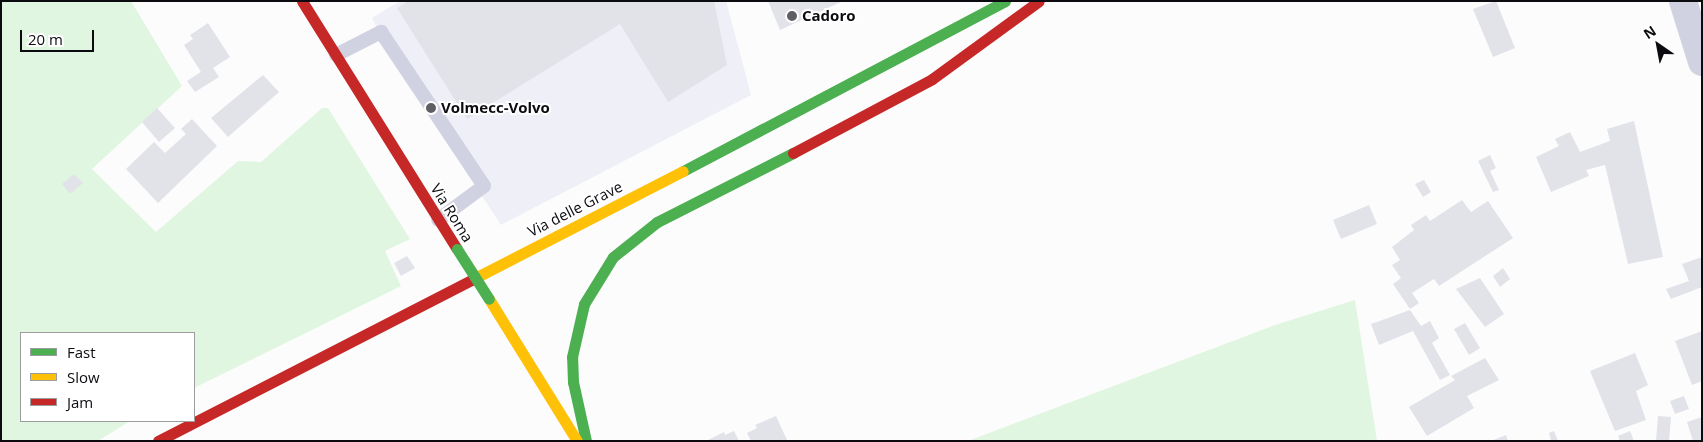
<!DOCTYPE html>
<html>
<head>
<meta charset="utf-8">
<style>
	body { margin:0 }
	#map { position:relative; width:1703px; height:442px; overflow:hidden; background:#fcfcfd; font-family:"Open Sans",sans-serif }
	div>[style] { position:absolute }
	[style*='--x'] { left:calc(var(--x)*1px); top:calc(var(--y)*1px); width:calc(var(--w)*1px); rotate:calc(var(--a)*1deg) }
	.built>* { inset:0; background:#eeeff7 }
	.green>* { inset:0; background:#e0f6e0 }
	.building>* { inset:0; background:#e2e3e9 }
	.lane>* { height:14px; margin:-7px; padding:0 7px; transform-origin:7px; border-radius:7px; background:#d1d2e1 }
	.street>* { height:28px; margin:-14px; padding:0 14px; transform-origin:14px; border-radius:14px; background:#d1d2e1 }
	.fast>* { height:11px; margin:-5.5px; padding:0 5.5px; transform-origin:5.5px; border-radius:5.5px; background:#4caf50 }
	.slow>* { height:11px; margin:-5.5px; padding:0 5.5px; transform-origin:5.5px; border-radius:5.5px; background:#ffc107 }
	.jam>* { height:11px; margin:-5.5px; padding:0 5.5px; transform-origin:5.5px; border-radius:5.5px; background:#c62828 }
	.fast-bridge>* { height:11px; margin:-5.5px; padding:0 5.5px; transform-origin:5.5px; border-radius:5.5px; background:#4caf50 }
	.dots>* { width:14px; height:14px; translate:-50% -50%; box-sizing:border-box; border:2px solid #fff; border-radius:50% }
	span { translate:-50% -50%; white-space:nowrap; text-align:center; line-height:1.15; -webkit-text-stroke:4px #fff; paint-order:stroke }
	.poi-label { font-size:15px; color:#0b0b10; font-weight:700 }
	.left { translate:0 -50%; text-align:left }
	.street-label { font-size:15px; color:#0b0b10 }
	.frame { position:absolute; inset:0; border:2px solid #0b0b10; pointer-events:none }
	.legend { position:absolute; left:20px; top:332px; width:175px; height:90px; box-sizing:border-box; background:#fff; border:1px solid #9d9d9f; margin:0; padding:6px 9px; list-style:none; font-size:15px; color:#0b0b10 }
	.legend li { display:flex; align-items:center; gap:10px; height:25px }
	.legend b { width:25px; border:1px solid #9d9d9f }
	.north { position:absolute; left:1633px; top:20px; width:50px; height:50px; -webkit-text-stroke:4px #fff; paint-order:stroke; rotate:327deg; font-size:14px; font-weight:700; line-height:20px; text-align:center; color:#0b0b10 }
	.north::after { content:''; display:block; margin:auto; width:18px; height:22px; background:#0b0b10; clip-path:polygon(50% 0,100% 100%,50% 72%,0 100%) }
	.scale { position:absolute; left:20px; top:30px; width:74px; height:22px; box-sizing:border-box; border:2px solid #0b0b10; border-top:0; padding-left:6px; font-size:15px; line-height:18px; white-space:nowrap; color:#0b0b10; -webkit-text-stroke:4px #fff; paint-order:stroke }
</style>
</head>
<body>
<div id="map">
	<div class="built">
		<div style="clip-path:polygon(400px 1px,726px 1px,751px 95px,501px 225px,396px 65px,372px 18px)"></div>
	</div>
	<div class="green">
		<div style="clip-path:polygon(1px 1px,131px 1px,182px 86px,92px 169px,156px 232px,238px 161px,261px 162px,322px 108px,328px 108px,410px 239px,385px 251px,401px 286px,194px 388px,194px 333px,21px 333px,21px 421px,130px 421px,98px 441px,1px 441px)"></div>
		<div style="clip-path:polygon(1355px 300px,1377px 441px,968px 441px,1275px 325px)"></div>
	</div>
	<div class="building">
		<div style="clip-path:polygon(408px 1px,714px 1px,727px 65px,668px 102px,620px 24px,467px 119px,397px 8px)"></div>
		<div style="clip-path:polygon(768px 1px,843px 1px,780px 30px)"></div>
		<div style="clip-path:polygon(1496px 1px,1515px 48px,1493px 57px,1473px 9px)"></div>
		<div style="clip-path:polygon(208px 23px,230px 57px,213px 68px,219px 77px,195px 92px,187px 81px,201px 72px,184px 45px,193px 39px,190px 35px)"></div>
		<div style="clip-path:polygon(263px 75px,279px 92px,228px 137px,211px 118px)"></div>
		<div style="clip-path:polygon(157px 108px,175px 128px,159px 142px,142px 122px)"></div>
		<div style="clip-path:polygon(192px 119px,217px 146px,158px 203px,126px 169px,154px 142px,165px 153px,186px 134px,181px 129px)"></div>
		<div style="clip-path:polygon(1634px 121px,1663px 257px,1628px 264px,1605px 165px,1586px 170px,1589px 176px,1551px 192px,1536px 157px,1559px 146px,1555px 139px,1570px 132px,1580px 152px,1610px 141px,1607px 129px)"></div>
		<div style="clip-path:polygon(1490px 155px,1496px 168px,1490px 171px,1499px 190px,1493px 192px,1478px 161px)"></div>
		<div style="clip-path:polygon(74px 174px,83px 183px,70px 194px,62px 184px)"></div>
		<div style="clip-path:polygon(1424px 180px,1431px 192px,1423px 197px,1415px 184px)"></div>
		<div style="clip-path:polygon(1462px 200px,1471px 212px,1488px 201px,1513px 238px,1439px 286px,1434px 279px,1412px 293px,1419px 303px,1410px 309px,1393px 284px,1401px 278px,1392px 265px,1400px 260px,1392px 247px,1414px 230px,1411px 225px,1426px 215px,1430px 221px)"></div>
		<div style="clip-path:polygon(1369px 205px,1377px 224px,1341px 239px,1333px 220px)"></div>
		<div style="clip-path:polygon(407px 256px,415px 268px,401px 276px,394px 263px)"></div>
		<div style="clip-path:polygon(1702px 257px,1702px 287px,1671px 299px,1666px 289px,1689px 281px,1682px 264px)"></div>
		<div style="clip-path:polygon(1503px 268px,1510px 279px,1500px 287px,1493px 276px)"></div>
		<div style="clip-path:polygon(1480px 278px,1504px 314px,1485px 327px,1456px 289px)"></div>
		<div style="clip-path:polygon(1410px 310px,1421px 326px,1430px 321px,1439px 338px,1432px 343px,1450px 375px,1440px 380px,1413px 331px,1379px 345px,1371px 324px)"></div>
		<div style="clip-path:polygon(1465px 323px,1480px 348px,1469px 355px,1454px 329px)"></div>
		<div style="clip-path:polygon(1702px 331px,1702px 381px,1692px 385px,1675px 341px)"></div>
		<div style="clip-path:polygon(1635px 353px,1648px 385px,1636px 391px,1646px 420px,1615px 431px,1590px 371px)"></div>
		<div style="clip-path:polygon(1485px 358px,1499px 380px,1467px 396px,1474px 408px,1427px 436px,1409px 407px,1455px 380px,1451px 376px)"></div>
		<div style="clip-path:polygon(1684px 396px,1689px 409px,1675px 414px,1670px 401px)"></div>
		<div style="clip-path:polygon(776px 416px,787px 440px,751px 441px,747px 433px,757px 428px,755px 425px)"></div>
		<div style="clip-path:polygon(1658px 416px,1671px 417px,1669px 441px,1656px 441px)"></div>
		<div style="clip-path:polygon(1702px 417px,1702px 441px,1693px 441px,1687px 422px)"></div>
		<div style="clip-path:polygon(734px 431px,739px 441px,706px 441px,724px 432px,725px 435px)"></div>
		<div style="clip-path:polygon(1554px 431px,1558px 441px,1551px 441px,1549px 433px)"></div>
		<div style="clip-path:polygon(1630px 431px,1634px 441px,1620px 441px,1618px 436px)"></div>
		<div style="clip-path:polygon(1506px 435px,1508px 441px,1491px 441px)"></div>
	</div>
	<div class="lane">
		<div style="--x:336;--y:55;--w:51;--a:-27.1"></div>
		<div style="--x:381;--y:32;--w:185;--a:56.2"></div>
		<div style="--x:484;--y:186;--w:57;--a:143.5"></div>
	</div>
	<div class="street">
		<div style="--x:1683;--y:1;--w:64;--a:72.7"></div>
	</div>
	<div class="fast">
		<div style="--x:683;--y:171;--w:364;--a:-27.8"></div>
		<div style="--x:586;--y:441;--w:60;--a:-102.4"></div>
		<div style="--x:573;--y:382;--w:25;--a:-92"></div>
		<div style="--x:572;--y:357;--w:54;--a:-77.2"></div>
		<div style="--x:584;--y:304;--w:55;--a:-58.3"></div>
		<div style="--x:613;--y:257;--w:56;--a:-38.5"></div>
		<div style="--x:657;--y:222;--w:153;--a:-26.9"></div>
	</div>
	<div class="slow">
		<div style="--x:471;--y:280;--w:238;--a:-27.2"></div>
		<div style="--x:489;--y:299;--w:167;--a:58.2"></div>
	</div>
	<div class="jam">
		<div style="--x:302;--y:1;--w:292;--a:58"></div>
		<div style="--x:793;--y:153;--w:157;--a:-28"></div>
		<div style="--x:932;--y:79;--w:132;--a:-36.1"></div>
		<div style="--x:158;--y:441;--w:352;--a:-27.2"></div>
	</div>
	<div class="fast-bridge">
		<div style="--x:457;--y:249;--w:59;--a:57.4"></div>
	</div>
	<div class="dots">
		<div style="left:792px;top:16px;background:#5f5f63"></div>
		<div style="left:431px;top:108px;background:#5f5f63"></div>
	</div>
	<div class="poi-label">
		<span class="left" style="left:802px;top:16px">Cadoro</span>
		<span class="left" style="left:441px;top:108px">Volmecc-Volvo</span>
	</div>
	<div class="street-label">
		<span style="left:575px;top:209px;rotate:-27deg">Via delle Grave</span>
		<span style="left:452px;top:213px;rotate:58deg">Via Roma</span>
	</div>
	<div class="frame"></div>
	<ul class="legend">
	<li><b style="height:6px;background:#4caf50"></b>Fast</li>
	<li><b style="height:6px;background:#ffc107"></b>Slow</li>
	<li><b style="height:6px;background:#c62828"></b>Jam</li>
	</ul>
	<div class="north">N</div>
	<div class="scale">20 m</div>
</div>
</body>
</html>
